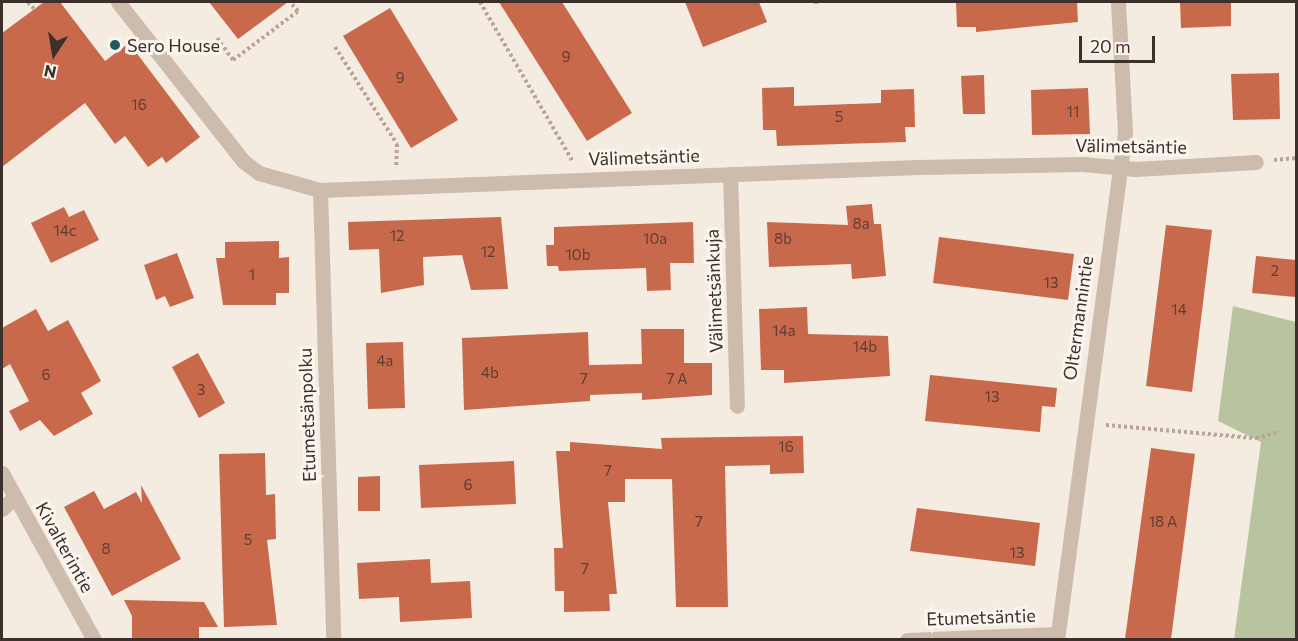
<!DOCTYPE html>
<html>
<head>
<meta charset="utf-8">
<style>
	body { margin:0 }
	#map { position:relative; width:1298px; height:641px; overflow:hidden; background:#f4ebe1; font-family:Commissioner,sans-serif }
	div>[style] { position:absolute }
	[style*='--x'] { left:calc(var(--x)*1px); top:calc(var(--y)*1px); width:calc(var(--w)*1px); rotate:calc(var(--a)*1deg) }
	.green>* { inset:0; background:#b8c4a0 }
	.building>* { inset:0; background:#c8694b }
	.path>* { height:4px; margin-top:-2px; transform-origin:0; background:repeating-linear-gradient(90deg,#b9a596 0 3px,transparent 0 6px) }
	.street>* { height:15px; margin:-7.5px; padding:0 7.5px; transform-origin:7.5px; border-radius:7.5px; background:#cdbbac }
	.dots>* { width:16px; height:16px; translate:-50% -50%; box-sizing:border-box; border:3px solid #fbf5ee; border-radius:50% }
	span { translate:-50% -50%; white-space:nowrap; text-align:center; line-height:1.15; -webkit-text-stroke:6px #fbf5ee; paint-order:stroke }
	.number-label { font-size:15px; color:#5e3e33 }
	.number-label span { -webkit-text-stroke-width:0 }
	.poi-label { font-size:18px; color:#3b302b }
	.left { translate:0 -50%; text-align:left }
	.street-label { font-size:18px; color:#3b302b }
	.frame { position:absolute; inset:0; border:3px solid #3b302b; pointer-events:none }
	.north { position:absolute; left:24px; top:24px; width:60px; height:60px; -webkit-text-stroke:4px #fbf5ee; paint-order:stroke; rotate:192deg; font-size:16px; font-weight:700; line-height:24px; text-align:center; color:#3b302b }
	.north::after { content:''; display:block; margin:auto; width:21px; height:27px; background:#3b302b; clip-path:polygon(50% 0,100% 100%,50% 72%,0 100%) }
	.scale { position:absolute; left:1079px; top:36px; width:76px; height:27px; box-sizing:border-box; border:3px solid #3b302b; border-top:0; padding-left:8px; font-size:18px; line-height:21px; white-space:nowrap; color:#3b302b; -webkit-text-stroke:4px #fbf5ee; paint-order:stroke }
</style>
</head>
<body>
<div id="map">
	<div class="green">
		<div style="clip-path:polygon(1233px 306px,1296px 322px,1296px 639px,1234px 639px,1261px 442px,1218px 421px)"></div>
	</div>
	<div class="building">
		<div style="clip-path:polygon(44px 2px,60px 2px,105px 61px,129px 43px,200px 137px,166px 163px,162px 157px,148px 167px,125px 136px,115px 144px,85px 103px,2px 167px,2px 33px)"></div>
		<div style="clip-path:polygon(209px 2px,288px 2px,238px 39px)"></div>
		<div style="clip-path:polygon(499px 2px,562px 2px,632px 113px,587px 141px)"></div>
		<div style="clip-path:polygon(685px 2px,759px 2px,767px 22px,703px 47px)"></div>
		<div style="clip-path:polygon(956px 2px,1077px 2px,1078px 22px,976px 32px,976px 27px,957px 27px)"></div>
		<div style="clip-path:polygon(1180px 2px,1231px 2px,1231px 26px,1181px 28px)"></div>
		<div style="clip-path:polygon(390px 8px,458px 120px,411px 148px,343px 36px)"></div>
		<div style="clip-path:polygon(1279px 73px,1280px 119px,1233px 120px,1231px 74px)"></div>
		<div style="clip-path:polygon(984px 75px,985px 114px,963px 114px,961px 76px)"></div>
		<div style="clip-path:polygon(794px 87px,794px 106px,881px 103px,881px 90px,914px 89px,915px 127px,905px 127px,906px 142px,777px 146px,776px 130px,763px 130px,762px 88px)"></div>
		<div style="clip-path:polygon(1088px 88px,1090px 134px,1032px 135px,1031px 90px)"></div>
		<div style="clip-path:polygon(872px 204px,874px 224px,881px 224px,886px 276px,852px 279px,851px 264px,769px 267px,767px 222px,848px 225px,846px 206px)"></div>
		<div style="clip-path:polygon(64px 207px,69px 217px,84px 210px,99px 240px,51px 263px,31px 223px)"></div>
		<div style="clip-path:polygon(501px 217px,508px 289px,471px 290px,462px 255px,423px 257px,424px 285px,381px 293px,379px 249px,349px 250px,348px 222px)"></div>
		<div style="clip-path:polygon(693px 222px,694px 263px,670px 263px,671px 290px,647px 291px,646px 268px,559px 271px,558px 266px,547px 266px,546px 245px,554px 245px,554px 227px)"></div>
		<div style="clip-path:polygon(1166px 225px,1212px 230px,1192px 392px,1146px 386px)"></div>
		<div style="clip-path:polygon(939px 237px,1074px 254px,1068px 300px,933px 283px)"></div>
		<div style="clip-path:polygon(279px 241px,279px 258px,289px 257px,289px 293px,276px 293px,276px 305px,223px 305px,216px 258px,225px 258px,225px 242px)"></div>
		<div style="clip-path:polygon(177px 253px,194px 298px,170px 307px,165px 296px,156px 300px,144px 265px)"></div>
		<div style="clip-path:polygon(1256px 256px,1296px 260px,1296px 297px,1252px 293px)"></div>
		<div style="clip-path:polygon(807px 307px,808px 334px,888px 336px,890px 376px,784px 383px,784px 370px,761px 370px,759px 309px)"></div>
		<div style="clip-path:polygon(36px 309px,48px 331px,68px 320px,101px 381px,81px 393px,93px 414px,54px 436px,40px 420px,20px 431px,9px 411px,29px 401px,10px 364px,2px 369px,2px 328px)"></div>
		<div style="clip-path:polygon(641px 329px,684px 329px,684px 363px,712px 363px,712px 395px,642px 400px,642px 393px,590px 395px,590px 401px,464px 410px,462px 338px,588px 332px,589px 365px,642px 364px)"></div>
		<div style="clip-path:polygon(403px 342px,405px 408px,368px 409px,366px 343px)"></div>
		<div style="clip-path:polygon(198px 353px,225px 403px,199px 418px,172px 367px)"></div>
		<div style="clip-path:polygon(930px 375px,1057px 388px,1055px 407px,1042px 406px,1040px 432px,925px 421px)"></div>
		<div style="clip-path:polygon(803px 436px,804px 473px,770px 474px,770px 465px,725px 466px,728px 607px,676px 607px,672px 479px,625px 479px,625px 502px,608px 502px,617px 594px,609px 594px,610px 611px,564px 612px,564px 591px,555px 591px,554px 548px,563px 548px,556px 451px,570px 451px,570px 442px,662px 449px,661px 438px)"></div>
		<div style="clip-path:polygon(1151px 448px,1195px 454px,1171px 639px,1125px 639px)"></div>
		<div style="clip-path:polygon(265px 453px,266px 495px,275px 494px,276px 539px,267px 540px,277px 625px,224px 627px,219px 454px)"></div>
		<div style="clip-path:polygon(514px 461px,516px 504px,421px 508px,419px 465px)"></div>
		<div style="clip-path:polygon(380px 476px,380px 511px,358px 511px,358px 477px)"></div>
		<div style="clip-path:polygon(141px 485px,181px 559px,112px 596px,64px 507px,94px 491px,104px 509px,136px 492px,142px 503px)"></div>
		<div style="clip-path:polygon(917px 508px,1040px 523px,1035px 566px,910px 551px)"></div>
		<div style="clip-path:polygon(430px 559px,431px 583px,470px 581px,472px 618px,400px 622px,399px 597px,359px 599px,357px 563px)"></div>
		<div style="clip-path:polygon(124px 600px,204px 602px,218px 627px,199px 627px,199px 639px,132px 639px,132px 616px)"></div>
	</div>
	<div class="path">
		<div style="--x:28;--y:2;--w:9;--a:49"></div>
		<div style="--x:480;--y:2;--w:185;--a:59.8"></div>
		<div style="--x:816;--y:2;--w:2;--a:90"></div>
		<div style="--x:217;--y:38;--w:27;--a:54"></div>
		<div style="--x:233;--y:60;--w:81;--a:-37"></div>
		<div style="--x:298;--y:11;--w:12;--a:-132"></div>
		<div style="--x:335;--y:47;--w:115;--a:57.4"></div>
		<div style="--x:397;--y:144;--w:23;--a:92"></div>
		<div style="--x:1274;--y:160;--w:22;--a:-5"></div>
		<div style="--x:1106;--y:425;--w:151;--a:5"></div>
		<div style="--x:1256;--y:438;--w:24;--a:-15"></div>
	</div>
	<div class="street">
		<div style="--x:118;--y:2;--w:202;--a:51.8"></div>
		<div style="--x:243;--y:161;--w:20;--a:37"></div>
		<div style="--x:259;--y:173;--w:63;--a:15.6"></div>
		<div style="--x:320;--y:190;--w:598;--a:-2.2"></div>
		<div style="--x:918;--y:167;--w:165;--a:-1"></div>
		<div style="--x:1083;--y:164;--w:53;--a:5.4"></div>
		<div style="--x:1136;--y:169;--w:120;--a:-3.3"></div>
		<div style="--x:730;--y:174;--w:232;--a:88.3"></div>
		<div style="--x:320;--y:190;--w:450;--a:88.3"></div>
		<div style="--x:2;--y:473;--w:191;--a:61.1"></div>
		<div style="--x:2;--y:509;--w:18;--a:-43"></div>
		<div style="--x:907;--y:640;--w:150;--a:-2.3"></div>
		<div style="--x:1057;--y:640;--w:513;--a:-82.38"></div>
		<div style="--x:1125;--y:132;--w:130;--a:-93.1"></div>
	</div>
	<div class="dots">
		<div style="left:115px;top:45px;background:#1f5a5e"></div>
	</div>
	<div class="number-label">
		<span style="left:566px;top:57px">9</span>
		<span style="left:400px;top:78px">9</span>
		<span style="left:139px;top:105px">16</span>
		<span style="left:1073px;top:112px">11</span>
		<span style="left:839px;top:117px">5</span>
		<span style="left:861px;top:224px">8a</span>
		<span style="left:65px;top:231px">14c</span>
		<span style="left:397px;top:236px">12</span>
		<span style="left:655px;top:239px">10a</span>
		<span style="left:783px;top:239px">8b</span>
		<span style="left:488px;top:252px">12</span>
		<span style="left:578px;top:255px">10b</span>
		<span style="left:1275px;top:271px">2</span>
		<span style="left:252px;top:275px">1</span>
		<span style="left:1051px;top:283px">13</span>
		<span style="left:1179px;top:310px">14</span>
		<span style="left:784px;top:331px">14a</span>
		<span style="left:865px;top:347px">14b</span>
		<span style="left:385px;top:361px">4a</span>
		<span style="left:490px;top:373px">4b</span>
		<span style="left:46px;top:375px">6</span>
		<span style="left:584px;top:379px">7</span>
		<span style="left:677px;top:379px">7 A</span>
		<span style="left:201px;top:390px">3</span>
		<span style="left:992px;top:397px">13</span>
		<span style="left:786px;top:447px">16</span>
		<span style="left:608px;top:471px">7</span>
		<span style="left:468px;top:485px">6</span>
		<span style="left:699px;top:522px">7</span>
		<span style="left:1163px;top:522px">18 A</span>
		<span style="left:248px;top:540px">5</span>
		<span style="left:106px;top:549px">8</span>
		<span style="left:1017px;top:553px">13</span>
		<span style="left:585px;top:569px">7</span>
	</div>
	<div class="poi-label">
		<span class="left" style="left:127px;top:45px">Sero House</span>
	</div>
	<div class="street-label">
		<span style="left:1131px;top:146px;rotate:1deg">Välimetsäntie</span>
		<span style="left:644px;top:157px;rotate:-2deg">Välimetsäntie</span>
		<span style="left:714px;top:291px;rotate:-92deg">Välimetsänkuja</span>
		<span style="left:1078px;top:318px;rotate:-82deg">Oltermannintie</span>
		<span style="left:307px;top:415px;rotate:-92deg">Etumetsänpolku</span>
		<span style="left:65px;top:547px;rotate:61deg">Kivalterintie</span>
		<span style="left:981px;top:617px;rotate:-2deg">Etumetsäntie</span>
	</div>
	<div class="frame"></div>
	<div class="north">N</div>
	<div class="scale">20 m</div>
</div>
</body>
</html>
